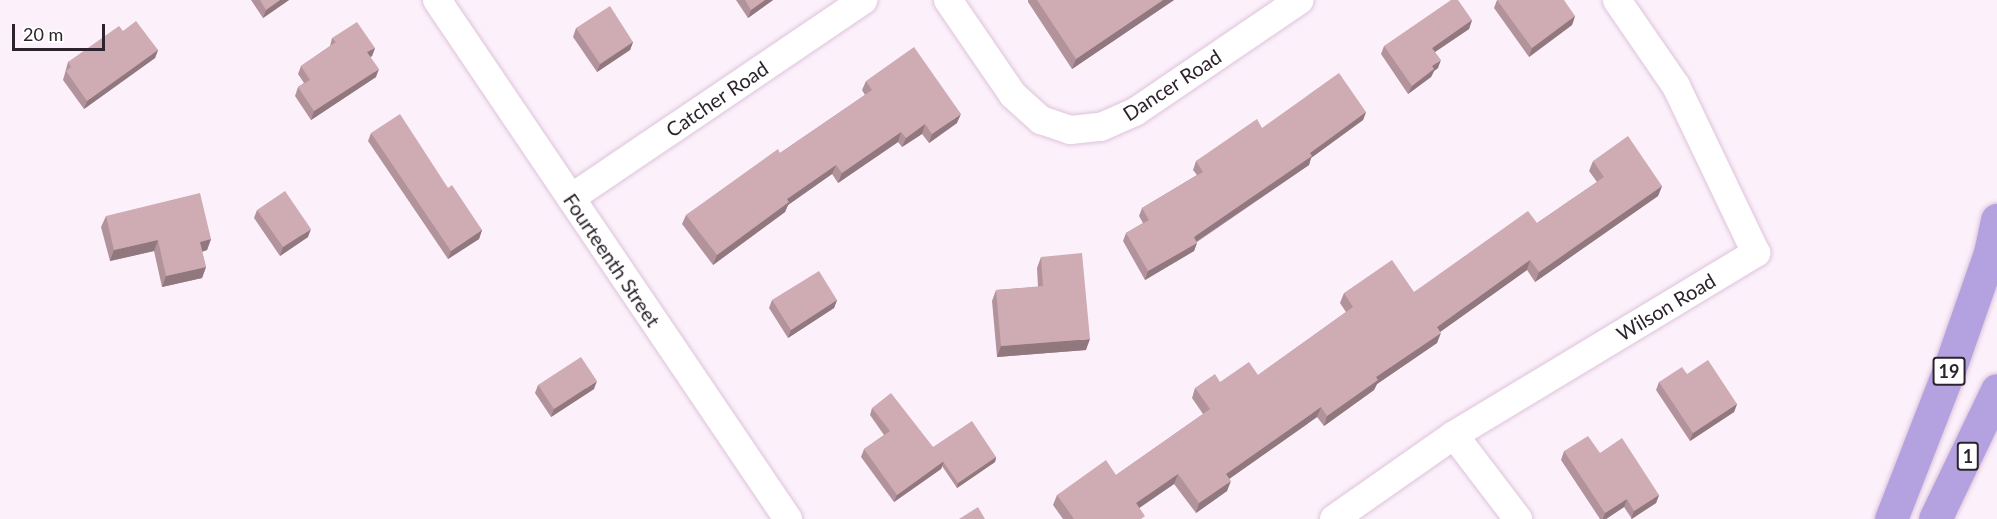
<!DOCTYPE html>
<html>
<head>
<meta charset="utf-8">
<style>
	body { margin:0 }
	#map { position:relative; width:1997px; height:519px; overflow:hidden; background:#fcf1fb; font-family:Lato,sans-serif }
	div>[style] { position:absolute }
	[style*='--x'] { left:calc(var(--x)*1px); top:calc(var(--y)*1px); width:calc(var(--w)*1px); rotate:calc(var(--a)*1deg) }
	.roads { filter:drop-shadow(0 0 2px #dec3db) drop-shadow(0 0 2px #dec3db) }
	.street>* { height:28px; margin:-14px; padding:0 14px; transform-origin:14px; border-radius:14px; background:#fff }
	.highway>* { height:33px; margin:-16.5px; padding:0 16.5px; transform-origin:16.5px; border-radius:16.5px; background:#b4a1e0 }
	.wall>* { inset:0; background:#b2939b }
	.shaded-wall>* { inset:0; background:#91787e }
	.building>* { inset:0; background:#cfabb4 }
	span { translate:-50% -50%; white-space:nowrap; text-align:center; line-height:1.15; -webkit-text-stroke:5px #fff; paint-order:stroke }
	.shield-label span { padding:2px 4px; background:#fff; border:2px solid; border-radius:4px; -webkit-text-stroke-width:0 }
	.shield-label { font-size:18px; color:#2d232c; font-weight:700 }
	.street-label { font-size:20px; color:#2d232c }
	.scale { position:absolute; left:12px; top:24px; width:93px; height:27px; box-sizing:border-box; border:3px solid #2d232c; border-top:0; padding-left:8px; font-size:18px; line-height:21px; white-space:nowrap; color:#2d232c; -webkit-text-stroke:4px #fff; paint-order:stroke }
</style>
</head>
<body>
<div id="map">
	<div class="roads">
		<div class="street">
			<div style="--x:437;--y:0;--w:627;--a:55.93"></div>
			<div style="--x:948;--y:0;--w:115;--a:55.6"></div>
			<div style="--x:1013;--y:95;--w:38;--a:42"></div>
			<div style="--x:1041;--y:120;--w:31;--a:19"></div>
			<div style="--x:1070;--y:130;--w:31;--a:-6"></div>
			<div style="--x:1101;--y:127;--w:37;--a:-24"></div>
			<div style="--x:1135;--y:112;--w:199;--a:-34.2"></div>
			<div style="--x:571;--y:198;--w:353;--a:-34.1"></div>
			<div style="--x:1454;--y:435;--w:106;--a:52.7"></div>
			<div style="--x:1334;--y:519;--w:146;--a:-35"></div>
			<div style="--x:1454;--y:435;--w:353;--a:-31.1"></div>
			<div style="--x:1756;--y:253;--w:185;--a:-115.6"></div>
			<div style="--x:1676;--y:86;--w:104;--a:-124.5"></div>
		</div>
		<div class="highway">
			<div style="--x:1891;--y:519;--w:160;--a:-68.7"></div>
			<div style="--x:1949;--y:370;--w:124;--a:-70.7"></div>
			<div style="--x:1990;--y:253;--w:34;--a:-78"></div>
			<div style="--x:1935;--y:519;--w:143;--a:-64.3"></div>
		</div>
	</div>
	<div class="wall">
		<div style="clip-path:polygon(251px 0,289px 0,263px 18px)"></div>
		<div style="clip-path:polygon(736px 0,773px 0,748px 18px)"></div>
		<div style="clip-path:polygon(1028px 0,1174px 0,1072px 69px,1028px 2px)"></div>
		<div style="clip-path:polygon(1497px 0,1575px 16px,1572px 25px,1529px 57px,1494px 8px)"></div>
		<div style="clip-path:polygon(1472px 20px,1469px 29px,1435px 52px,1438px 68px,1434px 71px,1431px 77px,1408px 94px,1381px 54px,1384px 46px)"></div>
		<div style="clip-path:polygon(576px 28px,633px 42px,630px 50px,597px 72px,573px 37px)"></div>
		<div style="clip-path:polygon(123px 31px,158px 50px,155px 58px,84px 109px,63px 80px,68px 62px)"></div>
		<div style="clip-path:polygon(332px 38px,375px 48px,372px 56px,370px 57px,376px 77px,311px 120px,295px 96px,298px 87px,304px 83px,298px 74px,301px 66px,330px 46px)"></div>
		<div style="clip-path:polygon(866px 81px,957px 123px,929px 143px,922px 134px,902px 147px,898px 142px,838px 183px,832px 174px,788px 205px,785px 212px,713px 265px,682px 224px,686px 215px,780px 153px,865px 95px,862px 90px)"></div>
		<div style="clip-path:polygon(1366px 112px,1363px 120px,1311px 158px,1309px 165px,1197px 242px,1194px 251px,1145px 280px,1123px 241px,1126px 233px,1143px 223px,1139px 216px,1142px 208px,1197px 175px,1193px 170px,1196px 161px,1262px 128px)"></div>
		<div style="clip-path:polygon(371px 133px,448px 188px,482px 230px,479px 239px,448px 259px,368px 141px)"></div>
		<div style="clip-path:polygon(1593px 161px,1662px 186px,1658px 196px,1535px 282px,1527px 270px,1440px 332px,1437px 343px,1377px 384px,1374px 390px,1324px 426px,1317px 417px,1229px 479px,1227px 491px,1196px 513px,1174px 484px,1139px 508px,1141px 519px,1063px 519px,1053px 505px,1057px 495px,1116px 475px,1203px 414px,1192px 398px,1195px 388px,1258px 375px,1346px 312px,1340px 303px,1344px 293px,1414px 292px,1537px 223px,1597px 182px,1589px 171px)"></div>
		<div style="clip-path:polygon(257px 210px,308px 237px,280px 256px,254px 218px)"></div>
		<div style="clip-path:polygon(106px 216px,211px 239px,207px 250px,202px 252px,206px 267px,202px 278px,162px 287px,154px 251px,110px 261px,101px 227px)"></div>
		<div style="clip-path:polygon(1041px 257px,1086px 350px,997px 357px,992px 301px,996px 290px,1038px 287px,1037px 268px)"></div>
		<div style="clip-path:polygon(772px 300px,837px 300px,834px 308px,788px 338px,769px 308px)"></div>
		<div style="clip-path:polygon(1687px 374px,1737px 404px,1734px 412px,1690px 441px,1656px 390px,1659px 382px)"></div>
		<div style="clip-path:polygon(538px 385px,594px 389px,551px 417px,535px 393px)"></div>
		<div style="clip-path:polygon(872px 408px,933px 447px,996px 457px,995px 462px,957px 488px,942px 466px,941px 469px,894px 502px,861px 457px,864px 449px,884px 435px,870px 415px)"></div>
		<div style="clip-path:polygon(1564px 451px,1600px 453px,1659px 495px,1656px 503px,1632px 519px,1624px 507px,1606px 519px,1600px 519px,1561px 460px)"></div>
	</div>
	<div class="shaded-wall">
		<div style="clip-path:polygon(280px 0,289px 0,263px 18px,266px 10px)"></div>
		<div style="clip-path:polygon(765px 0,773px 0,748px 18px,751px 10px)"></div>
		<div style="clip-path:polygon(1163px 0,1174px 0,1072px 69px,1076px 59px)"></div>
		<div style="clip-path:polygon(1575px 16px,1572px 25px,1529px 57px,1532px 48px)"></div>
		<div style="clip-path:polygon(1472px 20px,1469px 29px,1429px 56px,1432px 48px)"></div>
		<div style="clip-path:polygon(633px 42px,630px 50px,597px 72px,600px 64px)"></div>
		<div style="clip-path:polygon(375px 48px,372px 56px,364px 61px,367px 52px)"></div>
		<div style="clip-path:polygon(158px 50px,155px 58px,84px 109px,87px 101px)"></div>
		<div style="clip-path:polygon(1441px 60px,1438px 68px,1434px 71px,1431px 77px,1408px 94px,1412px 86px,1432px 66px)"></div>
		<div style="clip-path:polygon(379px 69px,376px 77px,311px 120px,314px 111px)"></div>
		<div style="clip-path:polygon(1366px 112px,1363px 120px,1311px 158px,1309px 165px,1191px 245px,1194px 237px,1310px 153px)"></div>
		<div style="clip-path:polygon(961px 114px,957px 123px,929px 143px,932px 134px)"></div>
		<div style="clip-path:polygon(925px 124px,922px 134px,902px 147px,906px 138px)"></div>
		<div style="clip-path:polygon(901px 132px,898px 142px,838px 183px,842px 173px)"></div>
		<div style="clip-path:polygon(836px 165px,832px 174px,788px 205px,785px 212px,713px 265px,717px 255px,787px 199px)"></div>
		<div style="clip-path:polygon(1662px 186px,1658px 196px,1535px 282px,1539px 272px)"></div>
		<div style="clip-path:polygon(311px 229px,308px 237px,280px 256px,283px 247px)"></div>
		<div style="clip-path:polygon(482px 230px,479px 239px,448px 259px,451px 251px)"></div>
		<div style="clip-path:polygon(211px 239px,207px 250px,196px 253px,200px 242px)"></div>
		<div style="clip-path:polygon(158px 240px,154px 251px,110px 261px,114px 250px)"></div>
		<div style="clip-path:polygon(1197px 243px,1194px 251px,1145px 280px,1148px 271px)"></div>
		<div style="clip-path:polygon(1530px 260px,1527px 270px,1433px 337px,1437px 327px)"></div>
		<div style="clip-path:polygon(206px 267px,202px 278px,162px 287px,166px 276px)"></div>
		<div style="clip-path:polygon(837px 300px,834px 308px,788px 338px,791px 330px)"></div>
		<div style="clip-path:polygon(1441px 333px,1437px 343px,1377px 384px,1374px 390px,1324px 426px,1327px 416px,1376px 377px)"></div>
		<div style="clip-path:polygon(1090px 339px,1086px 350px,997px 357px,1001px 346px)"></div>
		<div style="clip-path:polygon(597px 381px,594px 389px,551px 417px,554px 409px)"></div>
		<div style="clip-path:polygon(1737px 404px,1734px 412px,1690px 441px,1693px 433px)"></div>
		<div style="clip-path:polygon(1321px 407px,1317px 417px,1222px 484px,1226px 474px)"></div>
		<div style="clip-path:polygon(996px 457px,995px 462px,957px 488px,958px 483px)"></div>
		<div style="clip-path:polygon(944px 461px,941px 469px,894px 502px,897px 495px)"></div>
		<div style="clip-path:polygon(1178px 474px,1174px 484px,1132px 513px,1136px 503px)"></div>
		<div style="clip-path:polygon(1231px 481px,1227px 491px,1196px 513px,1199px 503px)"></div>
		<div style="clip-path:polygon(1659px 495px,1656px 503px,1631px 519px,1634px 511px)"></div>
		<div style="clip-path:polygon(1627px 499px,1624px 507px,1606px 519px,1603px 519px,1605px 513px)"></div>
	</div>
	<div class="building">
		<div style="clip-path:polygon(260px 0,280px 0,266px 10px)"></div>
		<div style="clip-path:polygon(745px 0,765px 0,751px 10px)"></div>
		<div style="clip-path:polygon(1037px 0,1163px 0,1076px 59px)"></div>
		<div style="clip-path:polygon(1451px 0,1458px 0,1472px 20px,1432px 48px,1441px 60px,1432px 66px,1434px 69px,1412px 86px,1384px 46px)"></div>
		<div style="clip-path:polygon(1497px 0,1564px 0,1575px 16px,1532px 48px)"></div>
		<div style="clip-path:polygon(610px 6px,633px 42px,600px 64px,576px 28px)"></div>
		<div style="clip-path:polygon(136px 21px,158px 50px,87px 101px,66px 71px,71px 67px,68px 62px,119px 26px,123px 31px)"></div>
		<div style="clip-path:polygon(357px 22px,375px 48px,367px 52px,379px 69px,314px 111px,298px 87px,310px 80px,301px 66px,336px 42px,332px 38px)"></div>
		<div style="clip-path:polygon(914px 47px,961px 114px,932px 134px,925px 124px,906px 138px,901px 132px,842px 173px,836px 165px,787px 199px,789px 202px,717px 255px,686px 215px,778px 149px,780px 153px,872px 90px,866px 81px)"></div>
		<div style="clip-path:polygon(1339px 73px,1366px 112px,1310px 153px,1312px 156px,1194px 237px,1197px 243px,1148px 271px,1126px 233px,1149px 220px,1142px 208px,1203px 172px,1196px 161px,1257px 119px,1262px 128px)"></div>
		<div style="clip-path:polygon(400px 114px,448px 188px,452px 185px,482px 230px,451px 251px,371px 133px)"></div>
		<div style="clip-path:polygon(1628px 136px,1662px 186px,1539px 272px,1530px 260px,1437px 327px,1441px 333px,1376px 377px,1378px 380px,1327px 416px,1321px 407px,1226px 474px,1231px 481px,1199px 503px,1178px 474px,1136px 503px,1145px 516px,1141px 519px,1074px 519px,1057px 495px,1106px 460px,1116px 475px,1210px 409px,1195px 388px,1215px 374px,1220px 382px,1249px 362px,1258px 375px,1353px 307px,1344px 293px,1392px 260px,1414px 292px,1528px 211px,1537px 223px,1604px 177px,1593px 161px)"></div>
		<div style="clip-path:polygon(285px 191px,311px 229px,283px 247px,257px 210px)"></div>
		<div style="clip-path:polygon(200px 193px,211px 239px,200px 242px,206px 267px,166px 276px,158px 240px,114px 250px,106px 216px)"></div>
		<div style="clip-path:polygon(1082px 253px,1090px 339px,1001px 346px,996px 290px,1043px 286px,1041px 257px)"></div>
		<div style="clip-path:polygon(819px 271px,837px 300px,791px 330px,772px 300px)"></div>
		<div style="clip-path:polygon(581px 357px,597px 381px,554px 409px,538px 385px)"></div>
		<div style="clip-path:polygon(1708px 360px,1737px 404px,1693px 433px,1659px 382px,1682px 367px,1687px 374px)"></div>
		<div style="clip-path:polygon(891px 393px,944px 461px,897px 495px,864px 449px,890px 431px,872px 408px)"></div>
		<div style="clip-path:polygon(972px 421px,996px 457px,958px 483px,933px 447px)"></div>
		<div style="clip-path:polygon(1588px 436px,1600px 453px,1622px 438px,1659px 495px,1634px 511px,1627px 499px,1605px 513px,1564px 451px)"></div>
		<div style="clip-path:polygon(978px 507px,985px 519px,959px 519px)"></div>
	</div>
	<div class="shield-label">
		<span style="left:1949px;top:371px">19</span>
		<span style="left:1968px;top:456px">1</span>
	</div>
	<div class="street-label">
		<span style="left:1172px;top:85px;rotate:-33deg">Dancer Road</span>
		<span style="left:717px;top:99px;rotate:-34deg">Catcher Road</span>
		<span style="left:612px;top:260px;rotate:56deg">Fourteenth Street</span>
		<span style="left:1666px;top:307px;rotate:-31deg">Wilson Road</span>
	</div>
	<div class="scale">20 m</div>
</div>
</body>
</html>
